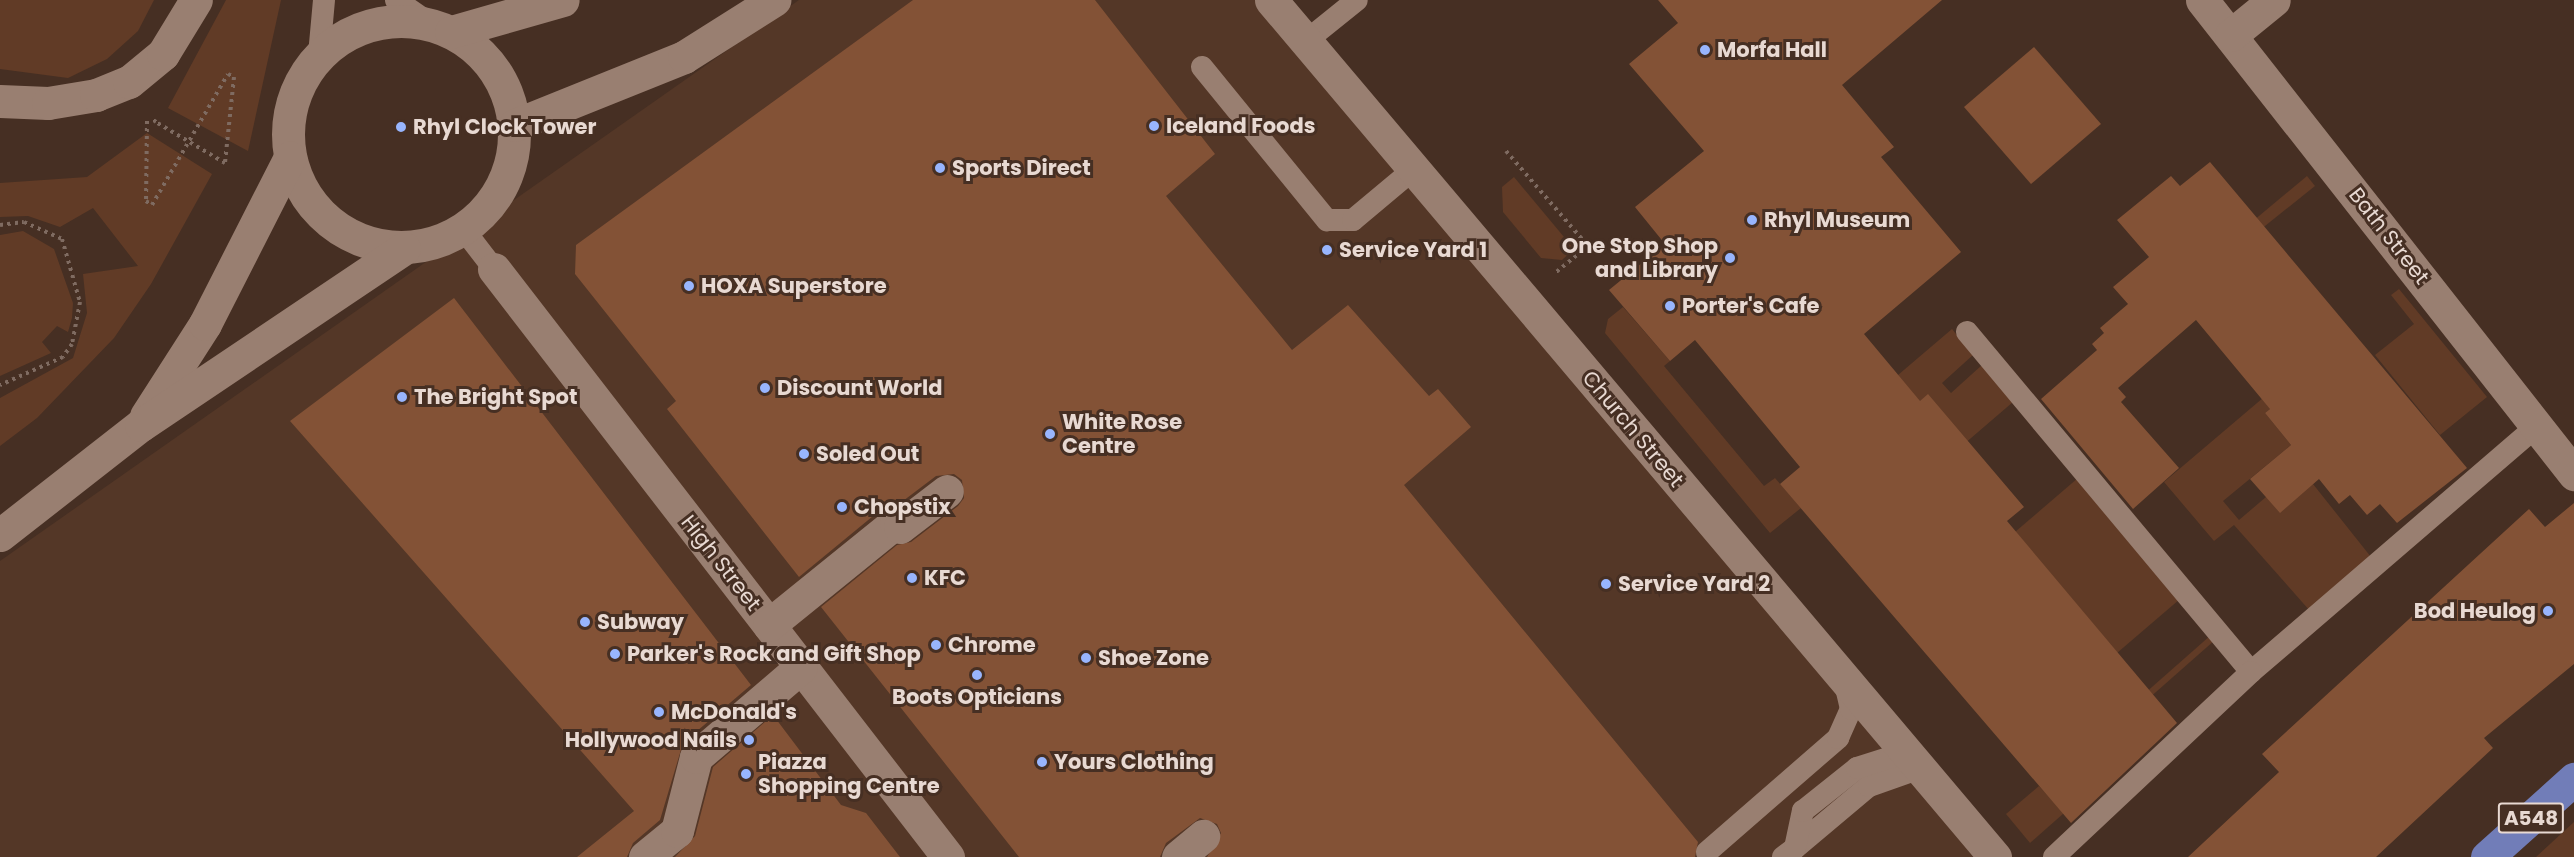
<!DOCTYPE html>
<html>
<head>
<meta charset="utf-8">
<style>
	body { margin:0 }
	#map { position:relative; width:2574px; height:857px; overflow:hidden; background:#462f23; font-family:Poppins,sans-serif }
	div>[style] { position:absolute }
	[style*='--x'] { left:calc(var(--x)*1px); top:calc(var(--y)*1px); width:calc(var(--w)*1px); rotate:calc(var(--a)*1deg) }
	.built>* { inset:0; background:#543727 }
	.green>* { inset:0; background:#613b26 }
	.building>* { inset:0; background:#835236 }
	.path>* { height:4px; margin-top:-2px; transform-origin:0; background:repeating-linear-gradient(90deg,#7f6b61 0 3px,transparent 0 7.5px) }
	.service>* { height:22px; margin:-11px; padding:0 11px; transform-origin:11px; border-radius:11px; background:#997f71 }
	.pedestrian>* { height:33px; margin:-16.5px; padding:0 16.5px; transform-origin:16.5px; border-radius:16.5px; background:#997f71 }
	.minor>* { height:33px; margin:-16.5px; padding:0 16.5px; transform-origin:16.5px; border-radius:16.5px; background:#997f71 }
	.secondary>* { height:33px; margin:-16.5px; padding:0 16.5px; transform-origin:16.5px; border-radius:16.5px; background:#997f71 }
	.secondary>.ring { margin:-16.5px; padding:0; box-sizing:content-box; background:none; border:33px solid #997f71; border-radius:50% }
	.primary>* { height:33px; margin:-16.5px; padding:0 16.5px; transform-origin:16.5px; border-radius:16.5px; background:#717db8 }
	.dots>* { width:16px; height:16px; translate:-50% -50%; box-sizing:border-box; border:3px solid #462f23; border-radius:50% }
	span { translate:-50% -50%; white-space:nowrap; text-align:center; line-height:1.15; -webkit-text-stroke:6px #462f23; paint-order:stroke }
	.shield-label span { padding:2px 4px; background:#462f23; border:2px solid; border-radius:4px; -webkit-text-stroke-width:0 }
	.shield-label { font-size:20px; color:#e8d9d2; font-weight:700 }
	.poi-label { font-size:21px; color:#e8d9d2; font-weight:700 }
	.left { translate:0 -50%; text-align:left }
	.right { translate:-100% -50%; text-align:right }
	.street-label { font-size:21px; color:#e8d9d2 }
</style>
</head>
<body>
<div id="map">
	<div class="built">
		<div style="clip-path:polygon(799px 0,1272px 0,1995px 857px,0 857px,0 561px)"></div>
	</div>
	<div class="green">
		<div style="clip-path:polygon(0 0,154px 0,138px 31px,107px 59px,68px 78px,0 69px)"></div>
		<div style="clip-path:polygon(226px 0,281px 0,248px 151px,168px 108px)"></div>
		<div style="clip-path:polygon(147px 133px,212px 174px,151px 284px,114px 338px,37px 418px,0 446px,0 398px,73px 358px,87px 313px,83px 274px,138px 266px,93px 208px,60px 227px,28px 216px,0 217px,0 183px,87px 177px)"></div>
		<div style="clip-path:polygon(2307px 176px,2315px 186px,2260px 230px,2253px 221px)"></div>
		<div style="clip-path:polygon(1514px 177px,1574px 249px,1562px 260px,1541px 258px,1503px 212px,1502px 187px)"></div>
		<div style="clip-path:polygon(23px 231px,54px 249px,73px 303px,72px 318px,68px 332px,57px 326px,42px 342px,51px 353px,0 376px,0 235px)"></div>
		<div style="clip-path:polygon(2399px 289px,2487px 397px,2440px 435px,2375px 355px,2414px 324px,2391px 295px)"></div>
		<div style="clip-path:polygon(1623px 307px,1670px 361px,1664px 366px,1764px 486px,1775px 478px,1801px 508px,1770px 533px,1605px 333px,1608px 319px)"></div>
		<div style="clip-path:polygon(1952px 329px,1973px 355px,1942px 383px,1951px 393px,1982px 365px,2013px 402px,1935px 469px,1898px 375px)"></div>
		<div style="clip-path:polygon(2277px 386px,2286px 396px,2265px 413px,2291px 445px,2223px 501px,2239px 520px,2266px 497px,2313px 484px,2371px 557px,2310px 611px,2234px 525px,2214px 541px,2164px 482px)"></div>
		<div style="clip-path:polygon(2078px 478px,2180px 599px,2117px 653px,2015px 532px)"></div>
		<div style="clip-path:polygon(2211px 635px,2215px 640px,2097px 744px,2093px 739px)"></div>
		<div style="clip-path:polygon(2039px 786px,2064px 813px,2030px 843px,2006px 814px)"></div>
		<div style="clip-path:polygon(2574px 822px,2574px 857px,2536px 857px)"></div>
	</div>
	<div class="building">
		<div style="clip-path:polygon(913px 0,1095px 0,1215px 154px,1166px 196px,1292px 350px,1348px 305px,1429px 396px,1438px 389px,1471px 427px,1404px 485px,1698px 842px,1695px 857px,1207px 857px,1221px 833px,1217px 824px,1200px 818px,1166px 843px,1160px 857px,1019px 857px,821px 607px,897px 545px,911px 542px,958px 506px,964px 498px,962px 480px,954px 474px,936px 476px,899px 504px,884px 507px,799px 577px,667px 409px,676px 401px,575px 274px,576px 245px)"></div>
		<div style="clip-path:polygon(1658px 0,1942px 0,1842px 85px,1894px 147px,1881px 157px,1961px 252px,1864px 334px,1920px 401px,1928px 394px,2024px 507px,2007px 521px,2177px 723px,2071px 823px,1780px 484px,1800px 467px,1695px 340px,1670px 361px,1609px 290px,1665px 244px,1635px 207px,1704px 151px,1629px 64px,1678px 23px)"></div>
		<div style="clip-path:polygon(2034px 47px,2101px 124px,2031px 184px,1964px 107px)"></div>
		<div style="clip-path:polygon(2210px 162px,2467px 468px,2397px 523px,2380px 504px,2367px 515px,2350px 495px,2339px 504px,2319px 479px,2280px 513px,2250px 479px,2291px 445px,2265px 413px,2270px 409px,2196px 320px,2118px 388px,2126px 397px,2121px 402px,2179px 468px,2133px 509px,2041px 399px,2097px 350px,2092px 344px,2104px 333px,2100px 328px,2128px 304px,2113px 287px,2149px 257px,2117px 220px,2171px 176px,2180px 186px)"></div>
		<div style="clip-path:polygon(454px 298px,751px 685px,683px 743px,660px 820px,633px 843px,627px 857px,577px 857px,634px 811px,290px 421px)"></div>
		<div style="clip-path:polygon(2574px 503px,2574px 664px,2484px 738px,2493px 748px,2376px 857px,2188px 857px,2279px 772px,2262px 754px,2529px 509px,2545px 527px)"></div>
		<div style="clip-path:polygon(773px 715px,841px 805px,866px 813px,900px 857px,675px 857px,695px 836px,713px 767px)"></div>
	</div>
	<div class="path">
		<div style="--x:147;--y:121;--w:80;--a:90.7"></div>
		<div style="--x:146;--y:201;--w:7;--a:34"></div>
		<div style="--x:152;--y:205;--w:151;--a:-59.9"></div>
		<div style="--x:228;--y:74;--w:7;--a:27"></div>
		<div style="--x:234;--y:77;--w:86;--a:96"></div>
		<div style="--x:225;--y:163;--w:80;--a:-149.3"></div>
		<div style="--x:156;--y:122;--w:6;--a:-141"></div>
		<div style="--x:1506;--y:151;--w:125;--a:49.2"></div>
		<div style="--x:1588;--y:246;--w:43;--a:140.7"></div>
		<div style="--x:0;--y:225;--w:24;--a:-7"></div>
		<div style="--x:24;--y:222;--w:42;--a:24.1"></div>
		<div style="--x:62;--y:239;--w:66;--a:74.1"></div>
		<div style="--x:80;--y:302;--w:43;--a:100.8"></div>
		<div style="--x:72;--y:344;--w:16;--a:125"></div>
		<div style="--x:63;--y:357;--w:69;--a:156"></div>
	</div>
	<div class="service">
		<div style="--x:396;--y:0;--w:44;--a:34.8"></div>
		<div style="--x:1306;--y:41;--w:65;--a:-38.8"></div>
		<div style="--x:319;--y:55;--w:55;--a:-84.8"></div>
		<div style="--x:1202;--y:67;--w:198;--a:50.8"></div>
		<div style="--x:1327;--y:220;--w:26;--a:0"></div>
		<div style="--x:1353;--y:220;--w:80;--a:-39.9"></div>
		<div style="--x:464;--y:230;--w:49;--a:52.4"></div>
		<div style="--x:1967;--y:332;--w:443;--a:50.1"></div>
		<div style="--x:2251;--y:672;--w:377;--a:-40.7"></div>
		<div style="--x:1795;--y:848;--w:97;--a:-40"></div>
		<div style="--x:1869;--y:786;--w:54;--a:-19.4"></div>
		<div style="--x:1707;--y:852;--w:174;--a:-41"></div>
		<div style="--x:1838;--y:738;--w:32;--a:-66"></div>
		<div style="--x:1851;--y:709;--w:28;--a:-103"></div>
		<div style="--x:1783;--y:857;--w:15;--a:-37"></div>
		<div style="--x:1795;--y:848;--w:38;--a:-78"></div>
		<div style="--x:1803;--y:811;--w:69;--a:-38.5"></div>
		<div style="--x:1857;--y:768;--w:52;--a:-17.7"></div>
		<div style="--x:2054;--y:857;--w:270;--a:-43.2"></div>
	</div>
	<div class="pedestrian">
		<div style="--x:0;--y:101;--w:48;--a:2.4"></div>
		<div style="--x:48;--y:103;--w:49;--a:-9.5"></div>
		<div style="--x:96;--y:95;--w:35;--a:-22"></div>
		<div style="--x:129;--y:82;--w:44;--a:-39.5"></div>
		<div style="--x:163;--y:54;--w:63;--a:-58.6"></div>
		<div style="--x:494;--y:269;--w:743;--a:52.33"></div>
		<div style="--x:769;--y:625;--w:164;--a:-39"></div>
		<div style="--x:896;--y:522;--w:6;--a:51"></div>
		<div style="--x:900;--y:527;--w:59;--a:-37.5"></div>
		<div style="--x:645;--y:857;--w:41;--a:-39.1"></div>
		<div style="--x:677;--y:831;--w:76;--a:-75.6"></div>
		<div style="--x:696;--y:757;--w:138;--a:-40.6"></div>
		<div style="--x:1178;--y:857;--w:33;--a:-40"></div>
	</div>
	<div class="minor">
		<div style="--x:1271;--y:0;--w:1122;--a:49.81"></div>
		<div style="--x:2202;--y:0;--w:603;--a:51.87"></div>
		<div style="--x:2231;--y:35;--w:55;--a:-39.1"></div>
	</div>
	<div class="secondary">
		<div class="ring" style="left:288px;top:21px;width:193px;height:193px"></div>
		<div style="--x:451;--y:32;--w:116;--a:-15.9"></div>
		<div style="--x:515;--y:125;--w:182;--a:-21.9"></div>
		<div style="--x:684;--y:57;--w:107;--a:-32.3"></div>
		<div style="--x:146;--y:416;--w:109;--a:-57.3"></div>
		<div style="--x:205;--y:324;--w:187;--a:-63"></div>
		<div style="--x:0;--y:535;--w:179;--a:-38"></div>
		<div style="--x:141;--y:425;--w:317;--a:-33.9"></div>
	</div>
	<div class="primary">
		<div style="--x:2487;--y:857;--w:117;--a:-41.9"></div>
	</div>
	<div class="dots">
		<div style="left:1705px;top:50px;background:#98b5fd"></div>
		<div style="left:1154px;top:126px;background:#98b5fd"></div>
		<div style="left:401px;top:127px;background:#98b5fd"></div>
		<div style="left:940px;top:168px;background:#98b5fd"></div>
		<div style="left:1752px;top:220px;background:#98b5fd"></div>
		<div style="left:1327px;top:250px;background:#98b5fd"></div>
		<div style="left:1730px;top:258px;background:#98b5fd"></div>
		<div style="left:689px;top:286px;background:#98b5fd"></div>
		<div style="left:1670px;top:306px;background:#98b5fd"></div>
		<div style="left:765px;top:388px;background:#98b5fd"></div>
		<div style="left:402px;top:397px;background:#98b5fd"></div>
		<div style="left:1050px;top:434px;background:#98b5fd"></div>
		<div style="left:804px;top:454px;background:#98b5fd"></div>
		<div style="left:842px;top:507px;background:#98b5fd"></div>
		<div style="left:912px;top:578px;background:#98b5fd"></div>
		<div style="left:1606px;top:584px;background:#98b5fd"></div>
		<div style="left:2548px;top:611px;background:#98b5fd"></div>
		<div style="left:585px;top:622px;background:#98b5fd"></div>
		<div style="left:936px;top:645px;background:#98b5fd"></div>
		<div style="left:615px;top:654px;background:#98b5fd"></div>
		<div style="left:1086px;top:658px;background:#98b5fd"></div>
		<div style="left:977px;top:675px;background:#98b5fd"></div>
		<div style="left:659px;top:712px;background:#98b5fd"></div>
		<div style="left:749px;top:740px;background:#98b5fd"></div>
		<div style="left:1042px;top:762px;background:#98b5fd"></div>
		<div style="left:746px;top:774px;background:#98b5fd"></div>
	</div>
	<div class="shield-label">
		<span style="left:2531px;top:818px">A548</span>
	</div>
	<div class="poi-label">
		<span class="left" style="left:1717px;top:50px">Morfa Hall</span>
		<span class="left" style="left:1166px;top:126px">Iceland Foods</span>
		<span class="left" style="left:413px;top:127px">Rhyl Clock Tower</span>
		<span class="left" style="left:952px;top:168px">Sports Direct</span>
		<span class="left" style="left:1764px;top:220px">Rhyl Museum</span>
		<span class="right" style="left:1718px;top:258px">One Stop Shop<br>and Library</span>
		<span class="left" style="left:1339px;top:250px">Service Yard 1</span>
		<span class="left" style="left:701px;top:286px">HOXA Superstore</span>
		<span class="left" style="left:1682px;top:306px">Porter's Cafe</span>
		<span class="left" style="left:777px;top:388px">Discount World</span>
		<span class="left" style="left:414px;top:397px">The Bright Spot</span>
		<span class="left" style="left:1062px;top:434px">White Rose<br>Centre</span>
		<span class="left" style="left:816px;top:454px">Soled Out</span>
		<span class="left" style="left:854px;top:507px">Chopstix</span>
		<span class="left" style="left:924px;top:578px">KFC</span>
		<span class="left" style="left:1618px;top:584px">Service Yard 2</span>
		<span class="right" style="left:2536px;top:611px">Bod Heulog</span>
		<span class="left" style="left:597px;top:622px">Subway</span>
		<span class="left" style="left:948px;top:645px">Chrome</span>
		<span class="left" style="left:627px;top:654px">Parker's Rock and Gift Shop</span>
		<span class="left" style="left:1098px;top:658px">Shoe Zone</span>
		<span style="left:977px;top:697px">Boots Opticians</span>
		<span class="left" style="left:671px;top:712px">McDonald's</span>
		<span class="right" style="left:737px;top:740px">Hollywood Nails</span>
		<span class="left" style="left:758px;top:774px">Piazza<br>Shopping Centre</span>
		<span class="left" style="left:1054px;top:762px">Yours Clothing</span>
	</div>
	<div class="street-label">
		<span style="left:2389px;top:236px;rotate:52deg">Bath Street</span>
		<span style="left:1633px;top:429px;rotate:50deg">Church Street</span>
		<span style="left:721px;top:563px;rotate:52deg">High Street</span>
	</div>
</div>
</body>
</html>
